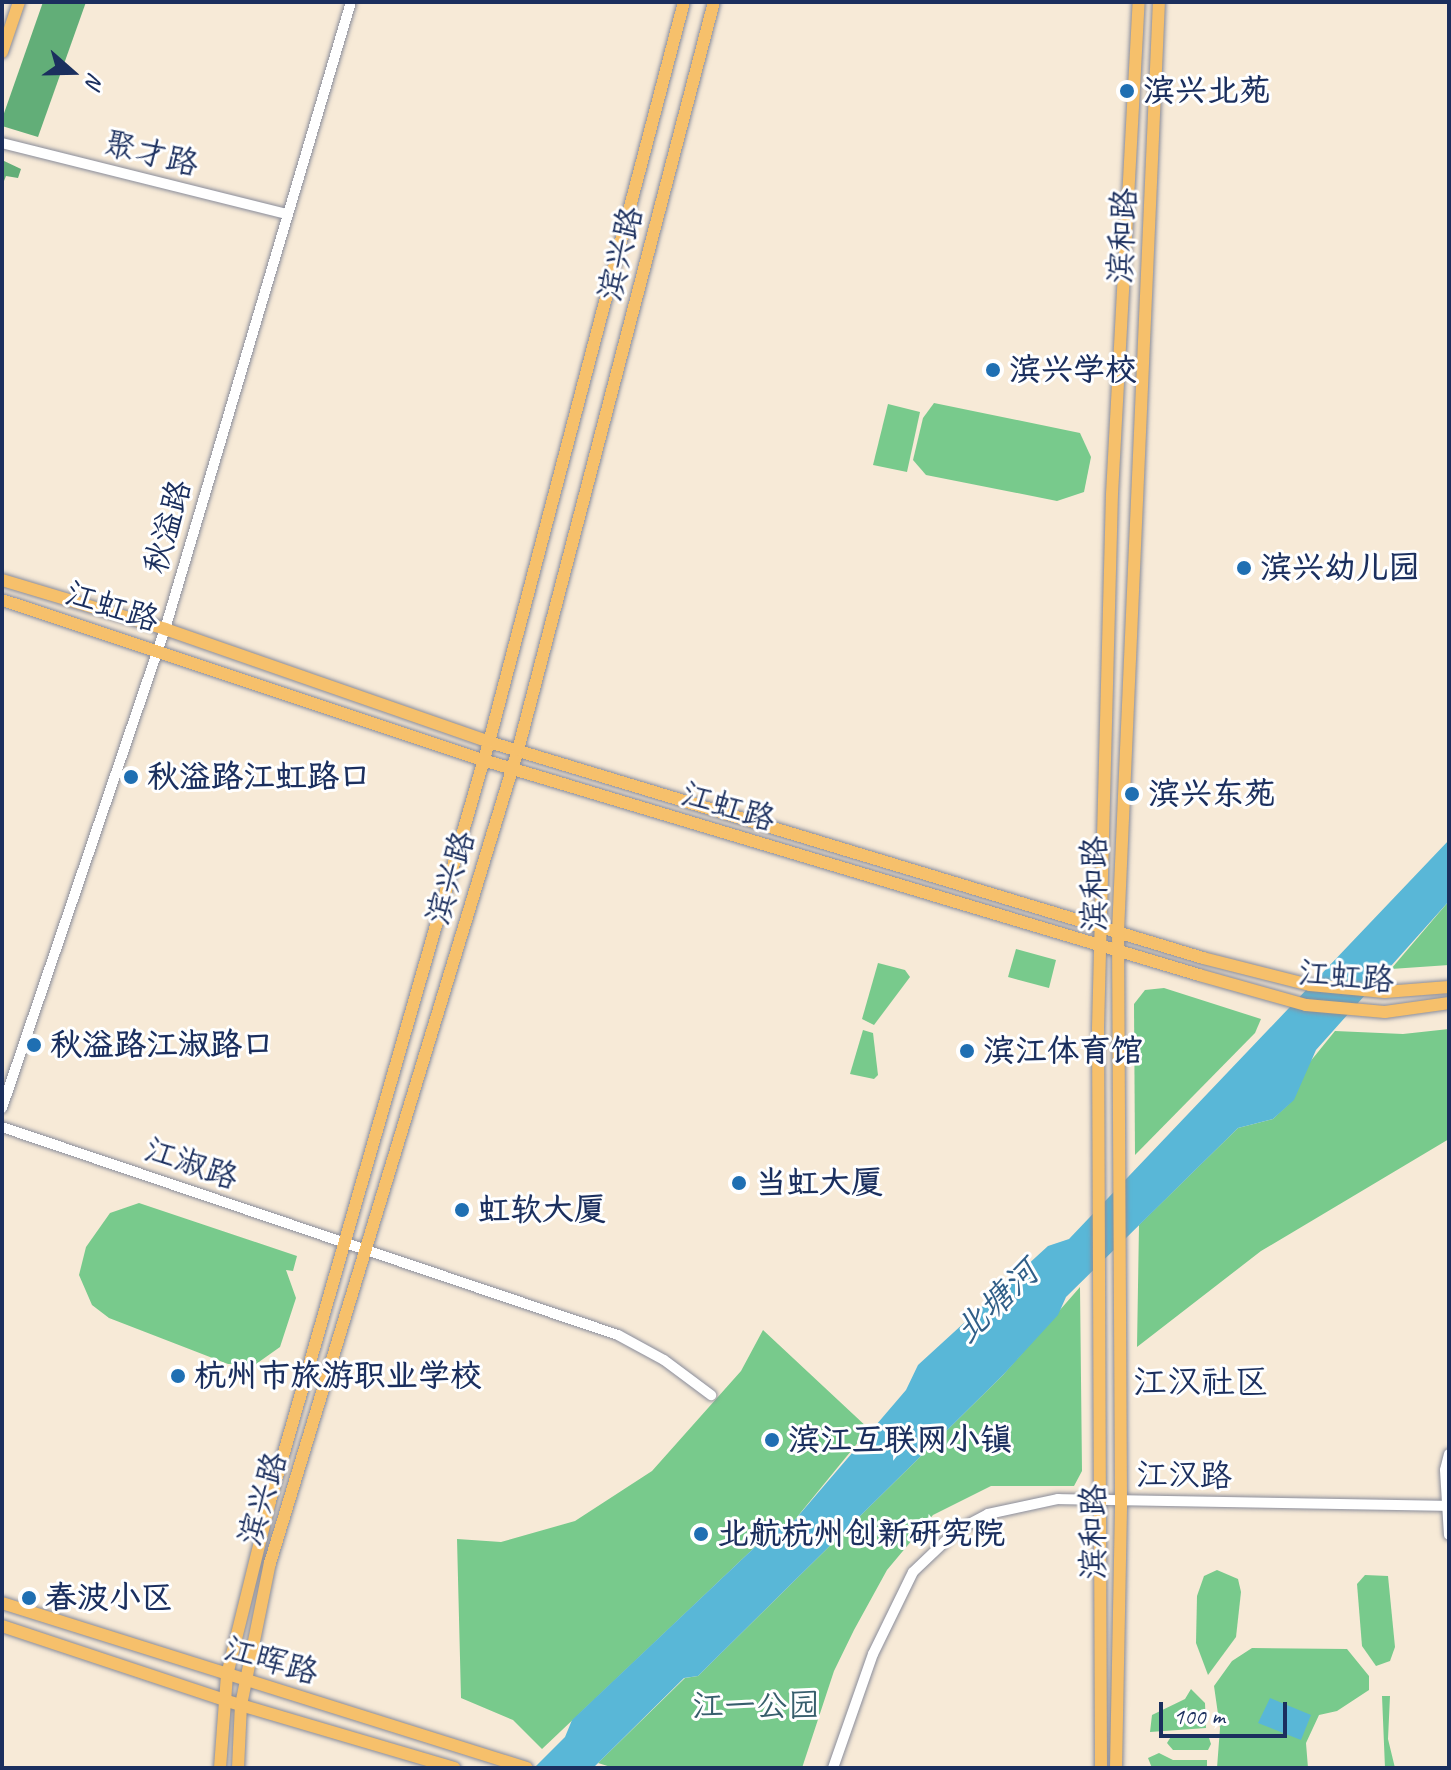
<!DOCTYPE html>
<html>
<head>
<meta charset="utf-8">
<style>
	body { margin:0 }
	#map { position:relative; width:1451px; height:1770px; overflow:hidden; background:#f7ead7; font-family:Caveat,"LXGW WenKai TC",sans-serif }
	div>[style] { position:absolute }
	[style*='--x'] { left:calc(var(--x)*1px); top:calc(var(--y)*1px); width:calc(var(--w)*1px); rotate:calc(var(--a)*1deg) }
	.green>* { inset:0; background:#78ca8c }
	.forest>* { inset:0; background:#62ae78 }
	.water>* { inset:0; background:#59b7d7 }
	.roads { filter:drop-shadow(0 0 2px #898c9a) drop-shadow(0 0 2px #898c9a) }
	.minor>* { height:10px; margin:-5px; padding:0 5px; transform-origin:5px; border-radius:5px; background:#fff }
	.major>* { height:12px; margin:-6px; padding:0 6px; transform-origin:6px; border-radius:6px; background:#f6c06b }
	.dots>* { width:22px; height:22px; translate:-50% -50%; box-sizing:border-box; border:4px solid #fff; border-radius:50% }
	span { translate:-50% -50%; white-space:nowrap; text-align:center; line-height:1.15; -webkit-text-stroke:6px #fff; paint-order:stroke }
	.poi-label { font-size:32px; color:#1b2f5e; font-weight:700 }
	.left { translate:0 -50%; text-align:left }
	.street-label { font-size:32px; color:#1b2f5e }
	.park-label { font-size:32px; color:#375e6c }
	.water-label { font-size:34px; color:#315f88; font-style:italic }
	.neighbourhood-label { font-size:34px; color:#1b2f5e }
	.frame { position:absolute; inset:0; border:4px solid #1b2f5e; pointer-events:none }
	.north { position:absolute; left:32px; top:32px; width:80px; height:80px; -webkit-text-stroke:6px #fff; paint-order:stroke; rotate:110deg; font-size:22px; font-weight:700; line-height:32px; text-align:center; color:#1b2f5e }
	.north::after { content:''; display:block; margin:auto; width:28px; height:36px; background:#1b2f5e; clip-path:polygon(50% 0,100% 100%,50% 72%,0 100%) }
	.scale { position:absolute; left:1159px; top:1702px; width:128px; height:36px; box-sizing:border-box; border:4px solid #1b2f5e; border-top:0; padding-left:10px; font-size:24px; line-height:28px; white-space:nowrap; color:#1b2f5e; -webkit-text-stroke:6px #fff; paint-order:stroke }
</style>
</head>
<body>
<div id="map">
	<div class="green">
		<div style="clip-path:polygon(934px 403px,1080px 433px,1091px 457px,1084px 492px,1057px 501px,926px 475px,913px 460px,923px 418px)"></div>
		<div style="clip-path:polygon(888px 404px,920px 412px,907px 472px,873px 465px)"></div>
		<div style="clip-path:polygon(1449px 901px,1449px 965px,1391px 969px)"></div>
		<div style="clip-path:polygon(1016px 949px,1056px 960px,1049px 988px,1008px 977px)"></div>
		<div style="clip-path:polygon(878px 963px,905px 970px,910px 977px,874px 1025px,862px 1019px)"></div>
		<div style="clip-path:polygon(1164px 988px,1261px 1019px,1255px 1033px,1135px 1155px,1134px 1004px,1145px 990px)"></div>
		<div style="clip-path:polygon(1449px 1029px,1449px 1139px,1261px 1251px,1137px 1347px,1139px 1225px,1238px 1128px,1273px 1119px,1293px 1100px,1305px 1068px,1335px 1031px,1403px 1034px)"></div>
		<div style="clip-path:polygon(863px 1030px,873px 1033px,878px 1075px,874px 1079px,850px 1074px)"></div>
		<div style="clip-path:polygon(139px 1203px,297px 1256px,293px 1271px,286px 1270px,296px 1298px,280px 1347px,256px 1364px,228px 1364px,109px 1318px,92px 1305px,79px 1275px,86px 1247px,110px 1213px)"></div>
		<div style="clip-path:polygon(1080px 1287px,1082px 1471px,1074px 1486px,991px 1486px,933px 1515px,887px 1570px,854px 1630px,834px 1671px,802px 1768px,614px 1768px,598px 1763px,685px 1678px,698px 1676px,1003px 1375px)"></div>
		<div style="clip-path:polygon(763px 1330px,869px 1429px,793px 1522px,773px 1530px,542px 1749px,513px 1720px,461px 1698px,457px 1539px,501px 1542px,575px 1521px,652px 1471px,741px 1371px)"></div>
		<div style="clip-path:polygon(1217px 1570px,1238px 1579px,1241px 1592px,1236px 1637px,1208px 1675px,1196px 1643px,1197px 1596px,1204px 1576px)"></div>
		<div style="clip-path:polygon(1365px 1575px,1388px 1576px,1395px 1647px,1390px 1661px,1376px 1666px,1362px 1646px,1357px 1584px)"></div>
		<div style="clip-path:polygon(1252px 1648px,1347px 1649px,1369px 1676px,1369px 1690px,1337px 1711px,1319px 1715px,1306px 1743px,1308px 1768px,1217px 1768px,1220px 1728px,1214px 1686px,1232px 1661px)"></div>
		<div style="clip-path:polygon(1191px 1689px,1205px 1703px,1206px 1728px,1150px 1732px,1152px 1715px,1185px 1699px)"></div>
		<div style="clip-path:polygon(1382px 1696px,1390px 1696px,1388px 1739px,1395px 1768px,1385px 1768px)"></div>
		<div style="clip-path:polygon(1172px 1735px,1208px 1735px,1211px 1744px,1208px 1750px,1173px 1750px,1167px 1743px)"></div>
		<div style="clip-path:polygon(1159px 1753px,1173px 1760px,1207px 1760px,1207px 1768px,1152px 1768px,1148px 1758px)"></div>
	</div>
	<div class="forest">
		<div style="clip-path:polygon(43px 2px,86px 2px,38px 137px,2px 126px,2px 119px)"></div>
		<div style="clip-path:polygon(2px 160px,21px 169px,18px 178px,6px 176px,2px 186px)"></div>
	</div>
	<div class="water">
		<div style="clip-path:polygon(1449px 840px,1449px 901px,1316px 1050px,1294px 1100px,1273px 1119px,1238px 1128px,1066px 1297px,1058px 1315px,1003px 1375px,698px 1676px,684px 1678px,593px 1768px,534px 1768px,565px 1737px,572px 1720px,773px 1530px,793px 1522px,906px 1390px,918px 1365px,1048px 1246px,1069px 1239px)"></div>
		<div style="clip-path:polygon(1270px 1698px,1311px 1715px,1301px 1740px,1258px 1723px)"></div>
	</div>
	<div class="roads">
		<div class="minor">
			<div style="--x:2;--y:143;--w:294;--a:14"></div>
			<div style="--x:2;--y:1108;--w:506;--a:-71.21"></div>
			<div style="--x:165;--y:629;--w:654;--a:-73.48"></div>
			<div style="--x:2;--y:1127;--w:650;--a:18.66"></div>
			<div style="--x:618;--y:1335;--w:52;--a:28.5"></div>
			<div style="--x:664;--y:1360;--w:59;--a:36.7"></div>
			<div style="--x:1449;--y:1454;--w:16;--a:104"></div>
			<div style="--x:1445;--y:1470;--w:65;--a:86.5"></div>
			<div style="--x:833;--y:1768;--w:121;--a:-70.7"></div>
			<div style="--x:873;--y:1654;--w:91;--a:-64"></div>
			<div style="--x:913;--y:1572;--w:59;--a:-43.6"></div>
			<div style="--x:956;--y:1531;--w:36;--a:-28"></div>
			<div style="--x:988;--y:1514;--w:72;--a:-12.1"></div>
			<div style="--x:1058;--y:1499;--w:391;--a:1"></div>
		</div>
		<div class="major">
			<div style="--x:2;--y:52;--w:53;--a:-71.2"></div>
			<div style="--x:2;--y:580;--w:170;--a:16.7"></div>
			<div style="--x:165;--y:629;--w:343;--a:19.2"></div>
			<div style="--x:489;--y:742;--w:746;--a:16.83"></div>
			<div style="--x:1203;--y:958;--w:110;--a:14.2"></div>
			<div style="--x:1310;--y:985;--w:75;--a:5.3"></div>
			<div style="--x:1385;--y:992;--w:64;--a:-4.5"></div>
			<div style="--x:2;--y:600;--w:507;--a:18.4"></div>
			<div style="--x:483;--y:760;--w:748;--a:16.71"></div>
			<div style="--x:1199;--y:975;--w:111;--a:15.7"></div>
			<div style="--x:1306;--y:1005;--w:79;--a:5.1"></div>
			<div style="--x:1385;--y:1012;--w:65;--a:-8"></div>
			<div style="--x:2;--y:1603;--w:550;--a:17.45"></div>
			<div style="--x:2;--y:1626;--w:237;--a:18.4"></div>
			<div style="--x:227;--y:1701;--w:237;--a:16.4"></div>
			<div style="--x:220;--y:1768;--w:93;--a:-85.7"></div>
			<div style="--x:227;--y:1675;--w:179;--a:-76.1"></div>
			<div style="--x:270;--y:1501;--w:790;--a:-73.91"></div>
			<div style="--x:489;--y:742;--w:765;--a:-75.24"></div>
			<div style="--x:238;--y:1768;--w:63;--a:-87.3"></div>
			<div style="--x:241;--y:1705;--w:145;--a:-78.5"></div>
			<div style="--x:270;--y:1563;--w:850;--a:-73.04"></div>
			<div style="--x:518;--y:750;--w:773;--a:-75.32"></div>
			<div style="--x:1101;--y:1768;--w:740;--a:-90.23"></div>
			<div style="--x:1098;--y:1028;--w:534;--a:-88.5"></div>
			<div style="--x:1112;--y:494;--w:493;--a:-86.9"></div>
			<div style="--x:1116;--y:1768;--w:266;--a:-88.9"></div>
			<div style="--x:1121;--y:1502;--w:570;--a:-90.3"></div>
			<div style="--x:1118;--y:932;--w:931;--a:-87.48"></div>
		</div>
	</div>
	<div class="dots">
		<div style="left:1127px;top:91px;background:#1f6fb2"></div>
		<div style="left:993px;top:370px;background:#1f6fb2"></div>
		<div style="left:1244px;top:568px;background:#1f6fb2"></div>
		<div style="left:131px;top:777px;background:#1f6fb2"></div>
		<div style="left:1132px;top:794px;background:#1f6fb2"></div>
		<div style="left:34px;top:1045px;background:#1f6fb2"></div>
		<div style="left:967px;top:1051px;background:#1f6fb2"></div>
		<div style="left:739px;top:1183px;background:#1f6fb2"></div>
		<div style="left:462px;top:1210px;background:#1f6fb2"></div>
		<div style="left:178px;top:1376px;background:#1f6fb2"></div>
		<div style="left:772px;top:1440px;background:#1f6fb2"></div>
		<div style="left:701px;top:1534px;background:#1f6fb2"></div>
		<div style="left:29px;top:1598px;background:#1f6fb2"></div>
	</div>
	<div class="poi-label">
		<span class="left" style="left:1143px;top:91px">滨兴北苑</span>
		<span class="left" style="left:1009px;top:370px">滨兴学校</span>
		<span class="left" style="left:1260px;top:568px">滨兴幼儿园</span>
		<span class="left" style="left:147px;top:777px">秋溢路江虹路口</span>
		<span class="left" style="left:1148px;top:794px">滨兴东苑</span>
		<span class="left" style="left:50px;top:1045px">秋溢路江淑路口</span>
		<span class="left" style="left:983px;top:1051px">滨江体育馆</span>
		<span class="left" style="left:755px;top:1183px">当虹大厦</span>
		<span class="left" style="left:478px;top:1210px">虹软大厦</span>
		<span class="left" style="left:194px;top:1376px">杭州市旅游职业学校</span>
		<span class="left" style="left:788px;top:1440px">滨江互联网小镇</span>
		<span class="left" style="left:717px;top:1534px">北航杭州创新研究院</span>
		<span class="left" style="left:45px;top:1598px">春波小区</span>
	</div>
	<div class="street-label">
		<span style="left:151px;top:154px;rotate:14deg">聚才路</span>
		<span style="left:1123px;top:236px;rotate:-87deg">滨和路</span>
		<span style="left:621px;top:254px;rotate:-76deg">滨兴路</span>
		<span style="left:168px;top:527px;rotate:-74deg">秋溢路</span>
		<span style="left:112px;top:607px;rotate:18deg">江虹路</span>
		<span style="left:728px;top:807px;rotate:17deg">江虹路</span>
		<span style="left:451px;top:878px;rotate:-73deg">滨兴路</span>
		<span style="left:1095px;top:884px;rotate:-90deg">滨和路</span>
		<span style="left:1346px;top:977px;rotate:5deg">江虹路</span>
		<span style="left:191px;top:1164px;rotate:19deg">江淑路</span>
		<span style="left:1184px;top:1476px;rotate:1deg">江汉路</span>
		<span style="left:263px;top:1499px;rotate:-73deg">滨兴路</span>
		<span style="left:1094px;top:1532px;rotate:-90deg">滨和路</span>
		<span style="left:271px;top:1661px;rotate:16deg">江晖路</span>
	</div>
	<div class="park-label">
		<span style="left:756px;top:1706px">江一公园</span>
	</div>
	<div class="water-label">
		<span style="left:996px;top:1301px;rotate:-44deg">北塘河</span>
	</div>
	<div class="neighbourhood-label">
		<span style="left:1201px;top:1382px">江汉社区</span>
	</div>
	<div class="frame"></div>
	<div class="north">N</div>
	<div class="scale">100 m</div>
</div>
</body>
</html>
